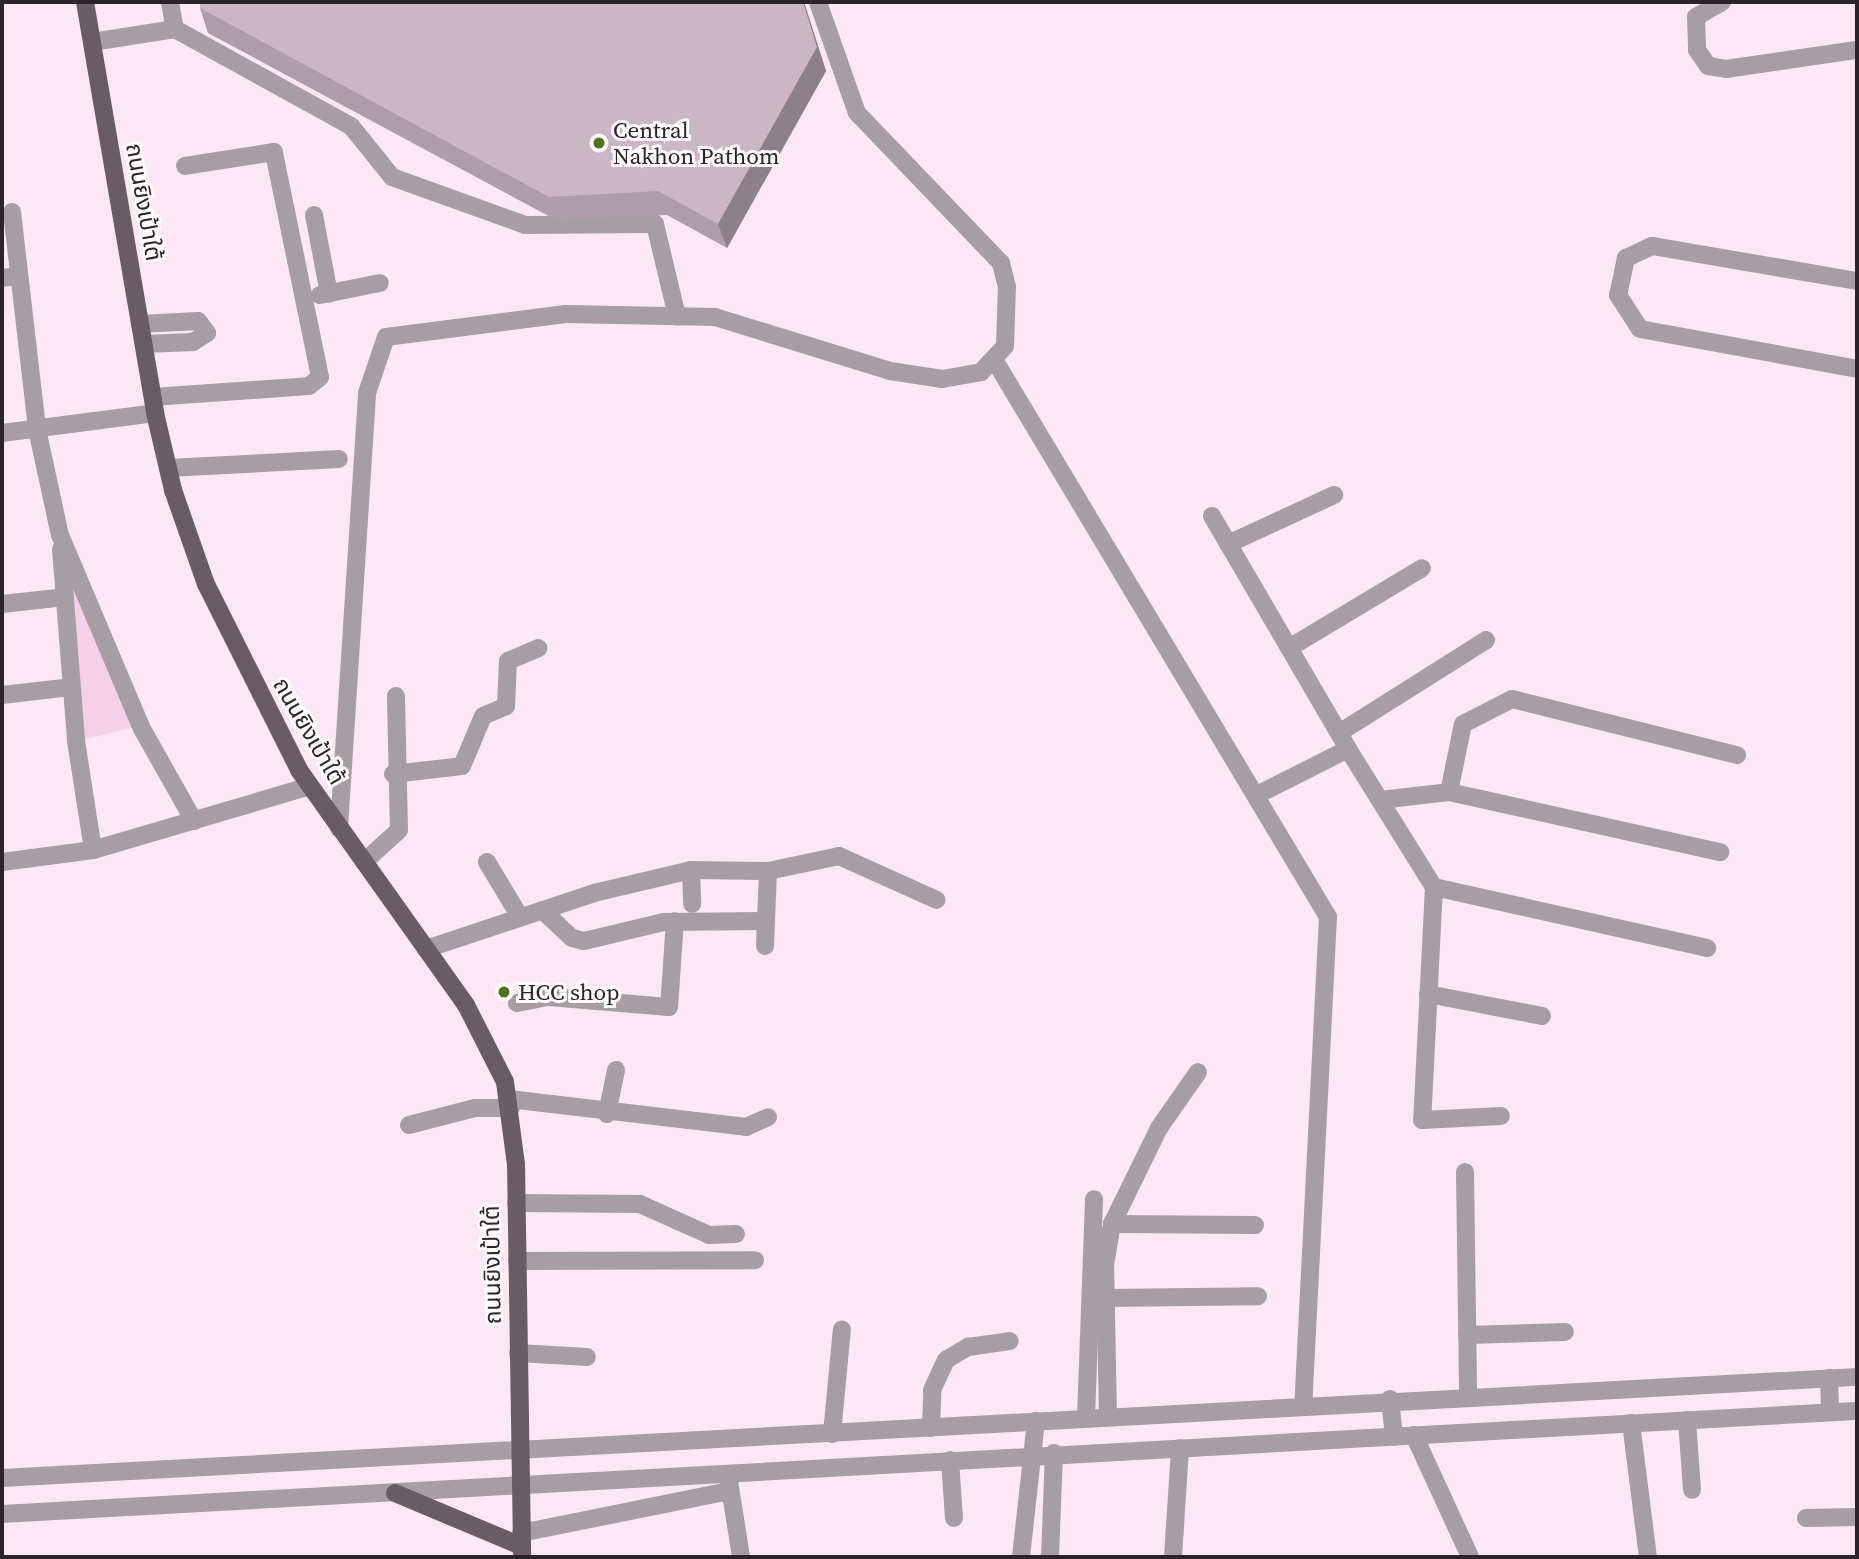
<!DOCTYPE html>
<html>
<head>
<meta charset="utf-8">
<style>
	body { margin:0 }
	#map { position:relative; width:1859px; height:1559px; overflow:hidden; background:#fce8f5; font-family:"Source Serif 4","Noto Sans Thai",serif }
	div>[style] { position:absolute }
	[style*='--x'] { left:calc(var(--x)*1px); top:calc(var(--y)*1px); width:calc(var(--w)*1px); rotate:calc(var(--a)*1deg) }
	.green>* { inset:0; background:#f5d0e8 }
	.minor>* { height:18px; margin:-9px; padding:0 9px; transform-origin:9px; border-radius:9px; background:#a69ea3 }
	.major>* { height:18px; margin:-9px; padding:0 9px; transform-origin:9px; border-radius:9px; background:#6a5c65 }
	.wall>* { inset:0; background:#ae9da8 }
	.shaded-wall>* { inset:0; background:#8d8088 }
	.building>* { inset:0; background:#cab7c3 }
	.dots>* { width:19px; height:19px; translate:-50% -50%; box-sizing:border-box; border:4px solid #fffbfd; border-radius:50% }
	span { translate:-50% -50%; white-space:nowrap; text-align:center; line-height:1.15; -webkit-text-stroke:6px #fffbfd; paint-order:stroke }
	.poi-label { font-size:23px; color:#2b2429 }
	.left { translate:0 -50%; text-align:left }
	.street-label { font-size:23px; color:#2b2429 }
	.frame { position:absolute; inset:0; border:4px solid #2b2429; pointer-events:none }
</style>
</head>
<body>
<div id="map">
	<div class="green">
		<div style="clip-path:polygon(64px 554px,147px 724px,82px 740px)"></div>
	</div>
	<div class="minor">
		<div style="--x:170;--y:2;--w:27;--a:80"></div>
		<div style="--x:1722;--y:2;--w:30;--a:150"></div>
		<div style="--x:1696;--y:17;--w:33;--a:88"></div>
		<div style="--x:1697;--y:50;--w:19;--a:55"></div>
		<div style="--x:1708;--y:66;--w:18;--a:9"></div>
		<div style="--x:1726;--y:69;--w:132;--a:-8.3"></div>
		<div style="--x:92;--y:42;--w:84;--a:-8.9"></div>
		<div style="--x:175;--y:29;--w:201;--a:28.9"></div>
		<div style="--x:351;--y:126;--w:65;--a:51.2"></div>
		<div style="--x:392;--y:177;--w:141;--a:19.8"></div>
		<div style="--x:525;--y:225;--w:130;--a:-0.4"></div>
		<div style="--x:655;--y:224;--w:95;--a:76.6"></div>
		<div style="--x:12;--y:212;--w:218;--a:83.4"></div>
		<div style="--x:37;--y:429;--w:108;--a:77.8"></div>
		<div style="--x:60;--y:535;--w:208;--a:67.1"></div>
		<div style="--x:141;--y:727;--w:108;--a:60.6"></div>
		<div style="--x:314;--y:215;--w:80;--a:79.2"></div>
		<div style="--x:2;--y:278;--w:17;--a:-7"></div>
		<div style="--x:1857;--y:281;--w:208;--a:-170.3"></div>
		<div style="--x:1652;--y:246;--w:29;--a:155"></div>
		<div style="--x:1626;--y:258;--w:38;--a:102"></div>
		<div style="--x:1618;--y:295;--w:40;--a:57.1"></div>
		<div style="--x:1640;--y:329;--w:221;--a:10.4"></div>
		<div style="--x:320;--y:295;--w:61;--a:-11.3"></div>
		<div style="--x:140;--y:324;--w:58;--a:-3"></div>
		<div style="--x:198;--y:321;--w:15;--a:53"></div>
		<div style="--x:207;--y:333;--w:17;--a:147"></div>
		<div style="--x:193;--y:342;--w:49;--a:177.7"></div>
		<div style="--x:995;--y:361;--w:648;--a:59.08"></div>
		<div style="--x:1328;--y:917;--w:490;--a:92.9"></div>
		<div style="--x:153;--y:397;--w:156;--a:-4"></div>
		<div style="--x:309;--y:386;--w:14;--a:-39"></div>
		<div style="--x:320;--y:377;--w:230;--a:-101.6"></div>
		<div style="--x:274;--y:152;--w:90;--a:171.1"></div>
		<div style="--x:2;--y:433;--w:154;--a:-7.4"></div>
		<div style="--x:168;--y:468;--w:171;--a:-3"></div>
		<div style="--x:1212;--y:516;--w:270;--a:59.7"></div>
		<div style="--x:1348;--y:749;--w:100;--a:153.2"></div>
		<div style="--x:1228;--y:544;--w:117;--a:-24.8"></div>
		<div style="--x:61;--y:549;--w:193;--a:85.5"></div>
		<div style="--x:76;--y:741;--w:110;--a:81.1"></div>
		<div style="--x:2;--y:604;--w:63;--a:-6.3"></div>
		<div style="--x:1289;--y:648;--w:155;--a:-31"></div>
		<div style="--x:2;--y:695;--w:69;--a:-6.6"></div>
		<div style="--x:1339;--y:733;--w:174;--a:-32.3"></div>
		<div style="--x:1348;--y:749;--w:163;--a:58.1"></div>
		<div style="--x:1434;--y:887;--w:233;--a:92.9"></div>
		<div style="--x:1422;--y:1120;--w:79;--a:-2.9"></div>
		<div style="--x:393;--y:774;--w:69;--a:-6.6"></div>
		<div style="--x:462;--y:766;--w:54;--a:-67.2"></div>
		<div style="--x:483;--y:716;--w:25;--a:-23"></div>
		<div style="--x:506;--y:706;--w:45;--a:-87.5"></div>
		<div style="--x:508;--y:661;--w:33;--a:-23"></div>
		<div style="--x:1449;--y:792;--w:278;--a:12.5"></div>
		<div style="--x:1380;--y:800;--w:69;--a:-6.6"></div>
		<div style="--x:1449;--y:792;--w:69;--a:-78.4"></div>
		<div style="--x:1463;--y:724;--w:55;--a:-27"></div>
		<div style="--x:1512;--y:699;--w:232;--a:14"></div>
		<div style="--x:339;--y:828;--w:436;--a:-86.3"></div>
		<div style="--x:367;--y:393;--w:59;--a:-71.3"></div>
		<div style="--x:386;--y:337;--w:181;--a:-7.3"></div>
		<div style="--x:566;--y:314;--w:149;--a:1.2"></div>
		<div style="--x:715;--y:317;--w:183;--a:17.1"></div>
		<div style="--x:890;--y:371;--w:53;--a:8.7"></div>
		<div style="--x:942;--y:379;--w:40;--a:-10"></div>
		<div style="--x:981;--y:372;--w:35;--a:-47"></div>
		<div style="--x:1005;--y:346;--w:59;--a:-88.1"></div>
		<div style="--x:1007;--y:287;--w:25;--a:-104"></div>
		<div style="--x:1001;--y:263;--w:208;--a:-133.8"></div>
		<div style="--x:857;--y:113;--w:118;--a:-109.4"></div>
		<div style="--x:2;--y:862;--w:92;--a:-7.5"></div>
		<div style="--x:93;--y:850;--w:226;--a:-16.4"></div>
		<div style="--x:364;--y:862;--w:47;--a:-42.4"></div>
		<div style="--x:399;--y:830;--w:134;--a:-91.3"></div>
		<div style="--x:487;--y:862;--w:64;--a:59"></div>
		<div style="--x:691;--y:870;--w:34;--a:88"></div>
		<div style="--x:1434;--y:887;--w:280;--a:12.6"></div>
		<div style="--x:542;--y:910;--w:41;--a:43"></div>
		<div style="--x:572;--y:938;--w:12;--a:14"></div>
		<div style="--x:584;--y:941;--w:82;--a:-13.4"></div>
		<div style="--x:664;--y:922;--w:102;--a:-0.6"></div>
		<div style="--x:765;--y:946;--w:75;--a:-87.7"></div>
		<div style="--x:426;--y:949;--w:177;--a:-18.4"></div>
		<div style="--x:594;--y:893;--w:100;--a:-13.3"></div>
		<div style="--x:691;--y:870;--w:77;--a:0.7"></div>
		<div style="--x:768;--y:871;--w:73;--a:-11.9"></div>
		<div style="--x:839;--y:856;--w:107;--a:24.2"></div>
		<div style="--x:1428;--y:994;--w:116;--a:10.9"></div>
		<div style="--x:517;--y:1003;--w:33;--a:-11"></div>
		<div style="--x:549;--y:997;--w:120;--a:4.8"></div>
		<div style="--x:669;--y:1007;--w:86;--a:-86"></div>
		<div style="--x:509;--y:1099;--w:239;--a:6.7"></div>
		<div style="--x:746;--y:1127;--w:24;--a:-24"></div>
		<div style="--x:607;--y:1114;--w:45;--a:-78.4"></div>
		<div style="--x:409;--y:1125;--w:68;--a:-14.4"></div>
		<div style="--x:475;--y:1108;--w:36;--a:0"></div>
		<div style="--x:1465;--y:1172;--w:223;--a:89.2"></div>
		<div style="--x:516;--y:1203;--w:124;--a:0.5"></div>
		<div style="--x:640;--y:1204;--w:76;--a:24.2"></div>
		<div style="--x:709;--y:1235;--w:27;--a:-2"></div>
		<div style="--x:1112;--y:1224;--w:143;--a:0.4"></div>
		<div style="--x:517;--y:1261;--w:238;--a:-0.2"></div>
		<div style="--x:1105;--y:1298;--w:153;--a:-0.7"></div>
		<div style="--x:1467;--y:1335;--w:98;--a:-1.8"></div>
		<div style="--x:518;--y:1353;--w:69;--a:3.3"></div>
		<div style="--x:1829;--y:1378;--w:34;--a:88"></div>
		<div style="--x:1390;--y:1399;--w:38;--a:84"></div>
		<div style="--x:1108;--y:1417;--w:152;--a:-91.1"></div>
		<div style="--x:1105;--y:1265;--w:42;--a:-80.3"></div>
		<div style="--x:1112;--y:1224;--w:107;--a:-63.9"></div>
		<div style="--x:1159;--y:1128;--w:68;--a:-55.1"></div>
		<div style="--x:1086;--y:1418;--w:219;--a:-87.9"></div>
		<div style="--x:1687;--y:1420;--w:70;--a:85.9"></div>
		<div style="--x:1631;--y:1423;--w:135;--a:82.8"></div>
		<div style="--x:931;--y:1428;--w:38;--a:-88"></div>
		<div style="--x:932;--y:1390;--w:33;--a:-65"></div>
		<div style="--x:946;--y:1360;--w:26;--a:-31"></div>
		<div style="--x:968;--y:1347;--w:42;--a:-8.1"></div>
		<div style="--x:832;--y:1434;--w:105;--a:-84.6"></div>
		<div style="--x:1414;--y:1435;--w:134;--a:65.3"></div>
		<div style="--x:950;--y:1460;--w:58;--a:86.1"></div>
		<div style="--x:2;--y:1478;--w:1858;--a:-3.12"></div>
		<div style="--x:729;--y:1481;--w:77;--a:81"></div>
		<div style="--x:2;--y:1514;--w:1858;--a:-3.18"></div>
		<div style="--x:1806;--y:1518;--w:51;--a:-1.1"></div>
		<div style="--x:521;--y:1533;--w:213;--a:-11.4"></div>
		<div style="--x:1021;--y:1557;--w:137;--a:-83.7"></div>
		<div style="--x:1050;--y:1557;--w:104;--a:-87.8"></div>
		<div style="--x:1173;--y:1557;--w:109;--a:-86.3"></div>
	</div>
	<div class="major">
		<div style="--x:85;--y:2;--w:417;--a:80.3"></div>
		<div style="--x:155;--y:413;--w:79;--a:76.8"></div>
		<div style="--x:173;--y:490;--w:100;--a:70.7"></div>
		<div style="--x:206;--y:584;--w:208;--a:63.4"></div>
		<div style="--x:299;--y:770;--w:288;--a:54.6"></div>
		<div style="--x:466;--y:1005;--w:86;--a:63.1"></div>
		<div style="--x:505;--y:1082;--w:83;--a:82.4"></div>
		<div style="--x:516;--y:1164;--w:393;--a:89.1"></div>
		<div style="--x:395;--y:1493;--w:137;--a:22.8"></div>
	</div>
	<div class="wall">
		<div style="clip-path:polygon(201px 2px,804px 2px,826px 71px,727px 248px,667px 215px,558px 221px,208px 33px,200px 8px)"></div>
	</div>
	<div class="shaded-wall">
		<div style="clip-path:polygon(803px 2px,804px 2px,826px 71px,727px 248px,718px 224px)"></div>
	</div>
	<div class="building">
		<div style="clip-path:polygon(201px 2px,803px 2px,817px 47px,718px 224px,658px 191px,549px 197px,200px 8px)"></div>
	</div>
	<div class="dots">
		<div style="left:599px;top:143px;background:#517025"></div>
		<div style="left:504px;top:992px;background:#517025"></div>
	</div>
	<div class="poi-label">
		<span class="left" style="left:613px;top:143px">Central<br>Nakhon Pathom</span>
		<span class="left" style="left:518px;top:992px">HCC shop</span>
	</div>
	<div class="street-label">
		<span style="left:144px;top:202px;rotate:80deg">ถนนยิงเป้าใต้</span>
		<span style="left:309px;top:731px;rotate:60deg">ถนนยิงเป้าใต้</span>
		<span style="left:492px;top:1265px;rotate:-91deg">ถนนยิงเป้าใต้</span>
	</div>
	<div class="frame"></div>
</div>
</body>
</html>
